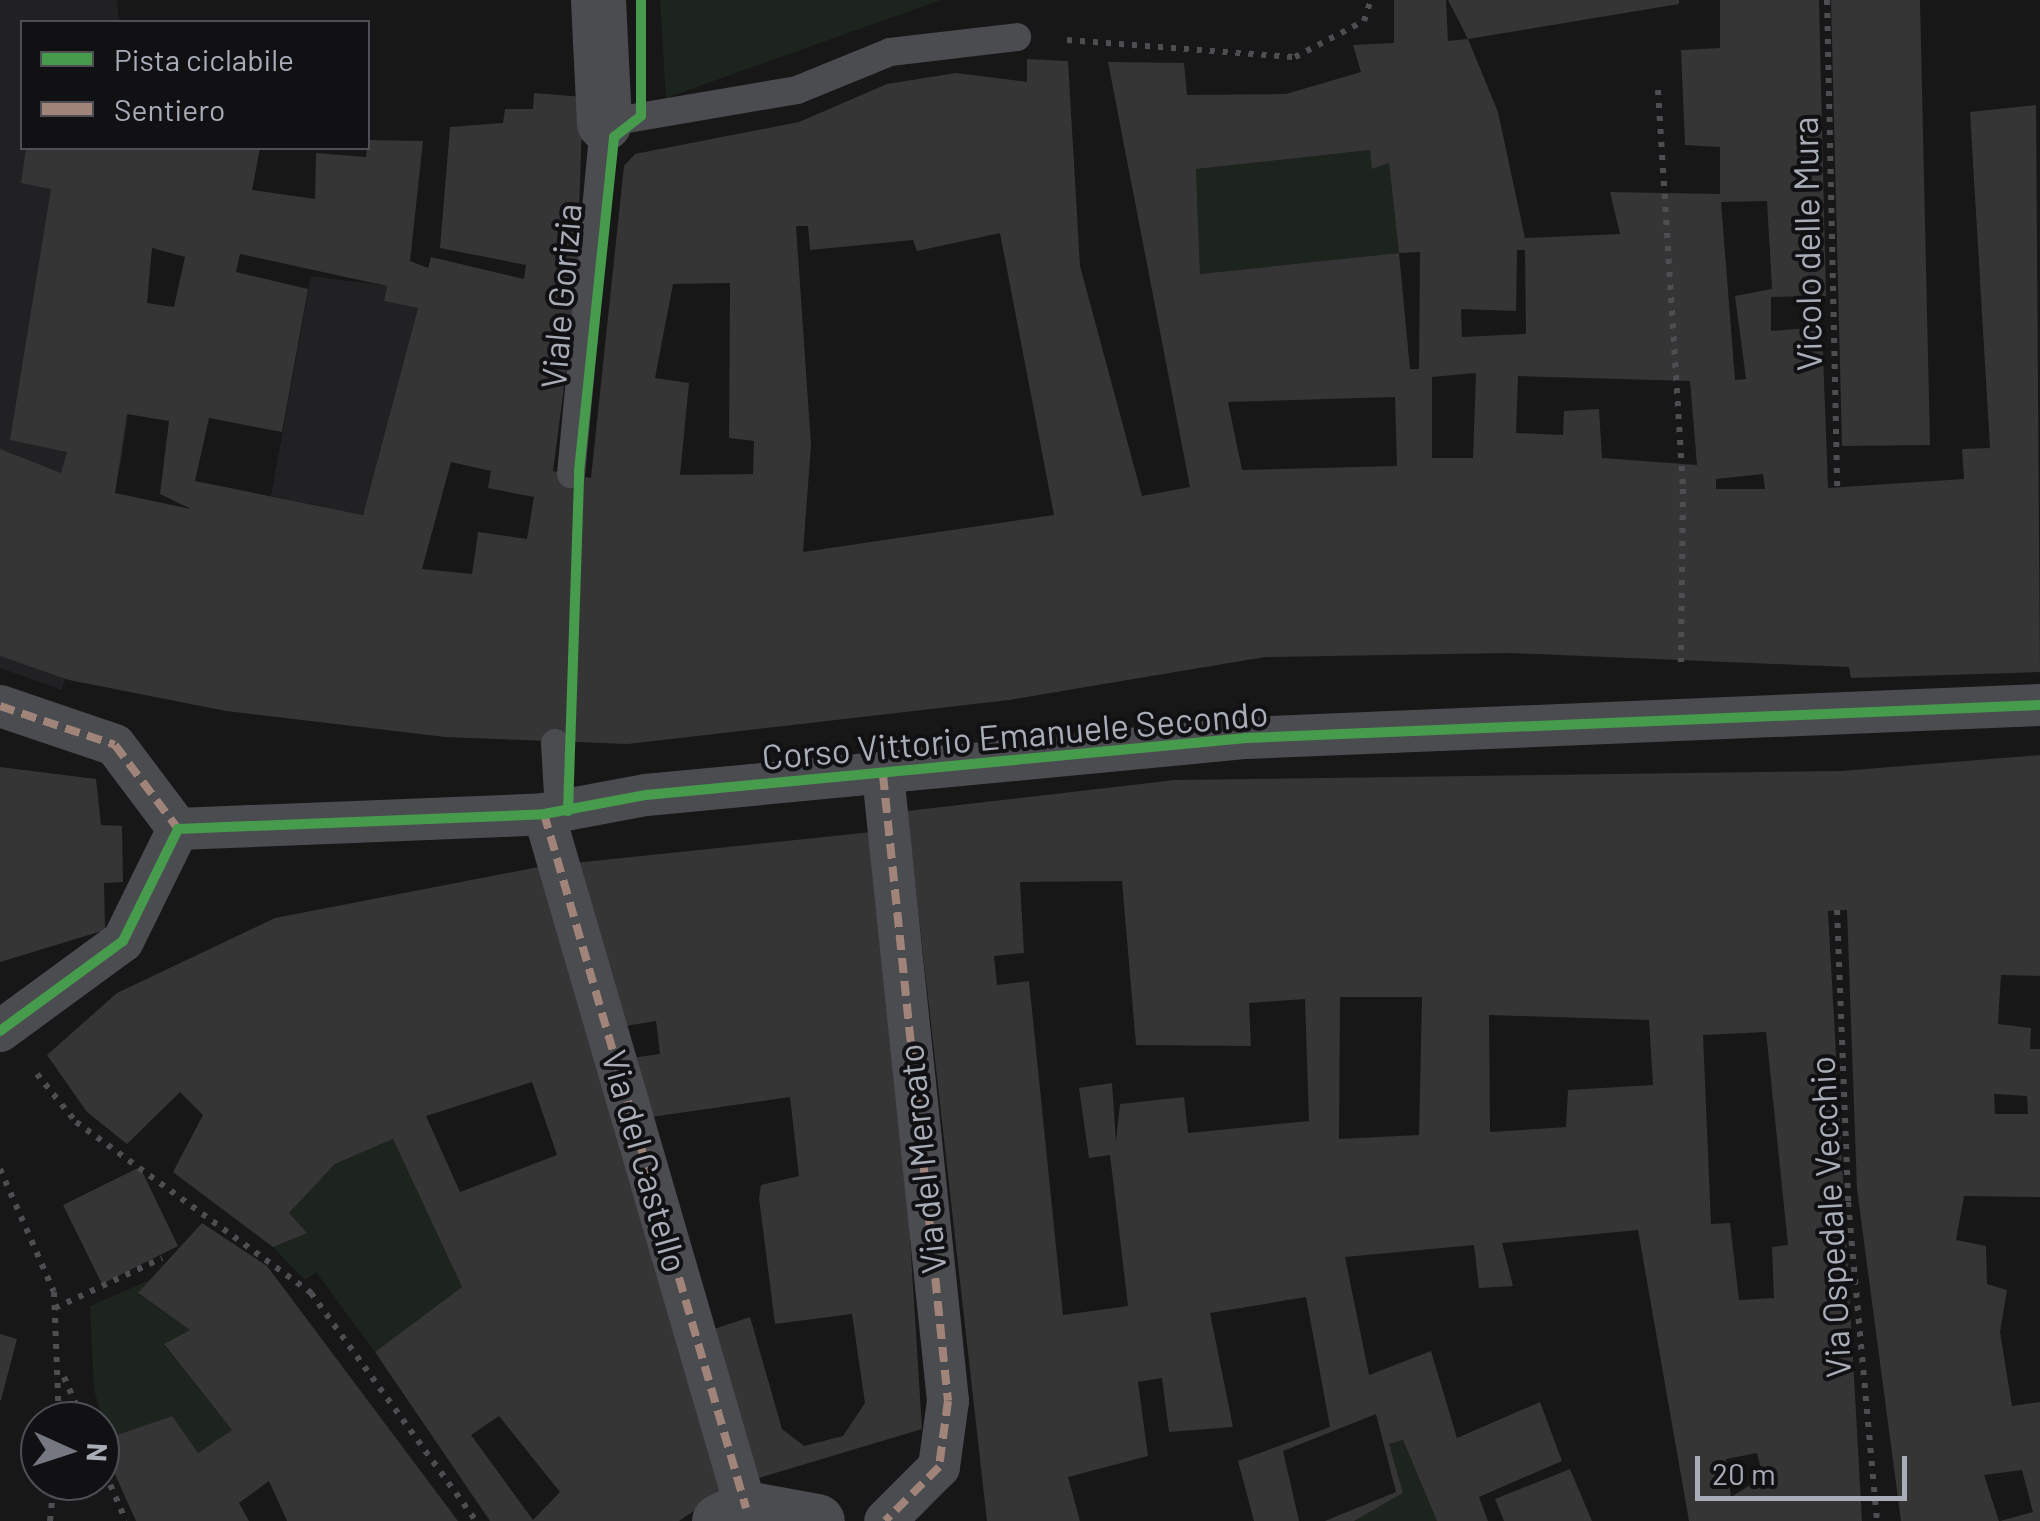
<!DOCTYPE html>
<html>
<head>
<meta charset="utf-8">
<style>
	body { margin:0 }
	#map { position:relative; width:2040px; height:1521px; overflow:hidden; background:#171717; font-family:Barlow,sans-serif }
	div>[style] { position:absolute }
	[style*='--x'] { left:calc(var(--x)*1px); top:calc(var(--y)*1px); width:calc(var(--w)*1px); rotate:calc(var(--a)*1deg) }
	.built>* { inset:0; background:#212123 }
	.green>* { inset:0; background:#1d241e }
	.building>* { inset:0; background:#353536 }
	.path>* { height:6px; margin-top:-3px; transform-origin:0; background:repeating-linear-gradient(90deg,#4d4e52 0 5px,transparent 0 13px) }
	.service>* { height:28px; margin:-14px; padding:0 14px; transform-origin:14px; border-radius:14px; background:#4b4c50 }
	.pedestrian>* { height:42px; margin:-21px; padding:0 21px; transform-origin:21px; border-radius:21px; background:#4b4c50 }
	.minor>* { height:55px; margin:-27.5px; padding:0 27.5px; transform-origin:27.5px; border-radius:27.5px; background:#4b4c50 }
	.quiet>* { height:8px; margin-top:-4px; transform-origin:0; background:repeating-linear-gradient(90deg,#a18479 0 15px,transparent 0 23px) }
	.cycleway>* { height:10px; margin:-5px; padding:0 5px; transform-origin:5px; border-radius:5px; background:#469c4c }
	span { translate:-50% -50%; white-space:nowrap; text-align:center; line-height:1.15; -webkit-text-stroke:8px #111113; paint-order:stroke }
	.street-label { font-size:35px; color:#a8adb8 }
	.legend { position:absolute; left:20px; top:20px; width:350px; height:130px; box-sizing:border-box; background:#111113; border:2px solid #4d4f55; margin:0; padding:12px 18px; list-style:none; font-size:30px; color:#a8adb8 }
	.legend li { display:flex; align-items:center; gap:20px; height:50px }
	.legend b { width:50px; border:2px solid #4d4f55 }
	.north { position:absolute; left:20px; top:1401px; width:100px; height:100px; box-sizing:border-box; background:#111113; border:2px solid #4d4f55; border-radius:50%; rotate:93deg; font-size:28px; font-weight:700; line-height:40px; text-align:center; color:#a8adb8 }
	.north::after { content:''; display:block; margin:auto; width:35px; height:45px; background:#757880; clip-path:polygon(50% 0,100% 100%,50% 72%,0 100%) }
	.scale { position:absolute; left:1695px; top:1456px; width:212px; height:45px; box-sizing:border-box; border:5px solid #a8adb8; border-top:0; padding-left:12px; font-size:30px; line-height:35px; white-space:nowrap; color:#a8adb8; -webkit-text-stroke:8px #111113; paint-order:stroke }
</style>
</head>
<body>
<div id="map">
	<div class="built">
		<div style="clip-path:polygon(0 0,117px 0,119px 22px,22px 22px,22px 148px,167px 148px,121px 463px,62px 690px,0 668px)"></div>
		<div style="clip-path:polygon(311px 276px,387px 286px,384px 301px,418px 308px,363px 515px,271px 496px)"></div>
	</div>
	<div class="green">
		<div style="clip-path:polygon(660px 0,941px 0,666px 98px)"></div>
		<div style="clip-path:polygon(1370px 150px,1373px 168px,1389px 163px,1399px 253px,1200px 274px,1196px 169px)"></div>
		<div style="clip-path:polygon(393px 1139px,462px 1287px,375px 1352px,316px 1272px,305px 1280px,273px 1247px,306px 1233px,289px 1213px,335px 1164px)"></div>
		<div style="clip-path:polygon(152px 1279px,138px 1294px,190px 1330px,164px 1345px,232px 1430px,198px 1453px,171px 1416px,108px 1439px,94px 1389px,90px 1306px)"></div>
		<div style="clip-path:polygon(1403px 1440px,1437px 1521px,1354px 1521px,1403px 1493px,1389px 1444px)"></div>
	</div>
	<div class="building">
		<div style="clip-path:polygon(evenodd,1394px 0,1446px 0,1448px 41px,1468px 39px,1498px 112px,1525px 238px,1620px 234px,1610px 192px,1720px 194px,1720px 147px,1685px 145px,1681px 50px,1720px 48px,1720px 0,1819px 0,1826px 296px,1771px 297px,1771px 331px,1822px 327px,1828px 488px,1964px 479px,1962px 449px,1990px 448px,1970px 112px,2036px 105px,2040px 672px,1851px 678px,1849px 667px,1509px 653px,1265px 657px,1009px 700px,628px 744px,445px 737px,226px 711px,69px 680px,0 656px,0 449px,61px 473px,67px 452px,10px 440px,51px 189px,21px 183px,26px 148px,260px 148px,252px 190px,315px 199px,316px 153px,366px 157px,368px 140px,423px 141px,410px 261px,428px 268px,431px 257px,524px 279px,526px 265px,440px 248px,450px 127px,503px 123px,505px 109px,533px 109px,534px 93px,583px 97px,576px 295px,553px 471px,591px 478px,624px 166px,635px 154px,799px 122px,887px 84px,956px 73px,1027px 82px,1027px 59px,1068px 61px,1080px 266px,1142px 496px,1190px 487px,1108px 62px,1184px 63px,1187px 95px,1286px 94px,1361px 72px,1353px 45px,1394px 43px,1394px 0,1370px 150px,1372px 169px,1389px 163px,1399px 253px,1200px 274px,1196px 169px,1370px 150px,1394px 0,1767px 201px,1772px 289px,1735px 296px,1746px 379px,1735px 380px,1721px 202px,1767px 201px,1394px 0,796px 226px,808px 226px,810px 250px,913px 240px,917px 251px,1000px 233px,1054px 515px,803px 552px,811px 445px,796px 226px,1394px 0,152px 248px,185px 257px,174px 307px,147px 303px,152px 248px,1394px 0,1517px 250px,1525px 250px,1526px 334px,1462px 337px,1461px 309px,1516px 311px,1517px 250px,1394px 0,1420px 252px,1419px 369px,1410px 369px,1399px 253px,1420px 252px,1394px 0,240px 254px,387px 286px,384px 301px,418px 308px,363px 515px,195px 481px,209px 418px,282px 432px,308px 289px,236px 272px,240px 254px,1394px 0,730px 283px,729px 438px,754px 441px,753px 474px,680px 475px,689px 383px,655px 378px,673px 284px,730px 283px,1394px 0,1476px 373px,1473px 458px,1432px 458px,1432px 377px,1476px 373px,1394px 0,1518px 376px,1690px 381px,1697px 465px,1602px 458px,1599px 409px,1564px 411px,1563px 435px,1516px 433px,1518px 376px,1394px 0,1395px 397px,1397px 466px,1242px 470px,1228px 402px,1395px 397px,1394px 0,127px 414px,169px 421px,160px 494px,191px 509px,115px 493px,127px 414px,1394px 0,451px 462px,491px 471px,488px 488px,534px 497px,527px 539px,478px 532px,472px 574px,422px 569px,451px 462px,1394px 0,1763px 474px,1765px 489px,1716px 489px,1716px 479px,1763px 474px)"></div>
		<div style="clip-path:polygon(1448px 0,1679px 0,1679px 4px,1468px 39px)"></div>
		<div style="clip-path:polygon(1831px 0,1920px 0,1930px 445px,1842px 446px)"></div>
		<div style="clip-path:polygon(evenodd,2040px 755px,2040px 976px,2001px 975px,1998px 1024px,2031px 1028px,2030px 1049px,2040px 1049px,2040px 1197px,1964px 1196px,1956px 1240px,1986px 1246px,1987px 1284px,2007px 1290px,2000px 1332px,2012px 1406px,2040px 1402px,2040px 1521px,2000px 1521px,2033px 1512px,2022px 1470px,1984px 1475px,1999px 1521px,1901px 1521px,1857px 1189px,1847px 910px,1828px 911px,1862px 1521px,1689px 1521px,1638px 1230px,1502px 1243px,1513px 1286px,1479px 1288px,1474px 1245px,1345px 1257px,1369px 1375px,1431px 1351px,1457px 1438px,1540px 1402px,1562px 1461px,1479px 1497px,1488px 1521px,1437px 1521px,1403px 1440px,1389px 1444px,1403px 1493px,1354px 1521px,1325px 1521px,1396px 1492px,1376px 1414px,1283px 1451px,1299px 1521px,1254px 1521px,1238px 1461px,1330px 1427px,1306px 1297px,1210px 1313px,1233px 1427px,1169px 1432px,1162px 1378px,1138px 1382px,1148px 1456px,1068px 1477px,1080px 1521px,987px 1521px,907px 811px,1175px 780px,1841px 771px,2040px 755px,1122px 881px,1136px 1045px,1251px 1046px,1249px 1003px,1305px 999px,1309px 1121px,1188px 1133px,1184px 1097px,1120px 1104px,1116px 1142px,1112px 1083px,1079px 1088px,1089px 1158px,1110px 1155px,1128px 1306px,1063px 1315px,1029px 981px,997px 985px,994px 956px,1024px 953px,1020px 882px,1122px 881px,2040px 755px,1340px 997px,1422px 997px,1419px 1135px,1339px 1139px,1340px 997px,2040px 755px,1489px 1015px,1649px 1020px,1653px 1085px,1568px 1090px,1566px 1127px,1490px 1132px,1489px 1015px,2040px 755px,1766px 1032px,1788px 1245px,1772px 1247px,1774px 1298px,1739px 1300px,1730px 1223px,1711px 1224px,1703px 1035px,1766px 1032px,2040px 755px,1994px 1094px,2027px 1096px,2028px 1114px,1995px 1114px,1994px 1094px,2040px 755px,1757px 1453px,1763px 1477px,1731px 1497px,1726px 1459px,1757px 1453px)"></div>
		<div style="clip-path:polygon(0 767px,96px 779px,101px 825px,122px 826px,123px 882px,104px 883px,105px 930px,0 962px)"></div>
		<div style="clip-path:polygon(872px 832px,897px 1032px,922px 1429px,752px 1480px,708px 1331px,750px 1317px,782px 1429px,804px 1446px,843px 1436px,865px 1403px,852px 1314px,775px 1324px,759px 1198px,761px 1185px,799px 1176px,790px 1097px,644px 1118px,624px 1059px,660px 1054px,656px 1021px,613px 1028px,564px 864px)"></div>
		<div style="clip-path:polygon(evenodd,549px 865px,722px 1492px,679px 1521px,490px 1521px,375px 1352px,462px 1287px,393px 1139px,335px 1164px,289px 1213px,307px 1233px,273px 1247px,173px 1172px,203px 1115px,180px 1092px,127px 1144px,87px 1112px,47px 1055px,117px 993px,275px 918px,549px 865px,532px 1082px,557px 1155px,460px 1192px,426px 1116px,532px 1082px,549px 865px,499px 1416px,560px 1492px,533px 1520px,471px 1435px,499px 1416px)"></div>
		<div style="clip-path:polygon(140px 1167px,178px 1246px,102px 1284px,63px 1205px)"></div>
		<div style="clip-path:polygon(202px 1223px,267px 1266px,458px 1521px,287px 1521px,269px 1481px,239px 1503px,249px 1521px,136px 1521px,100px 1441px,172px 1416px,198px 1453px,232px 1430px,164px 1344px,190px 1330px,138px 1293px)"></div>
		<div style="clip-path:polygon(0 1334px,17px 1339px,1px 1400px,0 1400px)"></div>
		<div style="clip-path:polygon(1570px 1469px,1592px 1521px,1504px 1521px,1495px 1499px)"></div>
	</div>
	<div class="path">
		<div style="--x:1827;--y:0;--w:487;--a:88.8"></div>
		<div style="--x:1067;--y:40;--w:229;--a:4.3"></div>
		<div style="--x:1295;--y:57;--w:78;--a:-27.6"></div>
		<div style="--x:1364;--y:21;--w:22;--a:-72"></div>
		<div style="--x:1658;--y:90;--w:400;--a:86.4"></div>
		<div style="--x:1683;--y:489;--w:173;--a:90.7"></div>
		<div style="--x:1837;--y:910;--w:292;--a:87.8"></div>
		<div style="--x:1848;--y:1202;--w:320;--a:84.8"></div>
		<div style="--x:37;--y:1074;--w:62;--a:50.9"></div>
		<div style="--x:76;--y:1122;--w:291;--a:36"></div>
		<div style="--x:311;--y:1293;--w:281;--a:54.1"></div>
		<div style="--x:0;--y:1169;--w:134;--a:66.3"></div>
		<div style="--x:54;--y:1292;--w:129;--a:87.8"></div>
		<div style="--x:55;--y:1308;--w:118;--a:-25"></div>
		<div style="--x:64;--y:1377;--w:48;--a:66.6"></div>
		<div style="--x:100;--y:1461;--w:65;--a:66.6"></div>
		<div style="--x:50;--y:1521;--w:40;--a:-84.3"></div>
	</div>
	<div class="service">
		<div style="--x:571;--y:474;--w:353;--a:-84.6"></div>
		<div style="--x:604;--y:123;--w:196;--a:-9.7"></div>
		<div style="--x:797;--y:90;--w:100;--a:-22.2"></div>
		<div style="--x:890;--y:52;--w:128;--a:-6.7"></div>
		<div style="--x:555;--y:743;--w:69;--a:86.7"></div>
	</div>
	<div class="pedestrian">
		<div style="--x:0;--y:706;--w:121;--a:18.7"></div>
		<div style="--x:115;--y:745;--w:105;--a:53.1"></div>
		<div style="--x:883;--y:775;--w:629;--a:84.07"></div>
		<div style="--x:948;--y:1401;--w:67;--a:97.8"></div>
		<div style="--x:939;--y:1467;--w:76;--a:135"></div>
		<div style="--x:544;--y:814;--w:723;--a:73.77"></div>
		<div style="--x:178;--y:829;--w:366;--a:-2.3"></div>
		<div style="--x:544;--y:814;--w:104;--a:-10.6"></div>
		<div style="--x:646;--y:795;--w:603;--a:-5.43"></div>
		<div style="--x:1246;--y:738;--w:795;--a:-2.38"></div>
		<div style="--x:0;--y:1031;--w:152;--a:-36.2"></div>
		<div style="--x:123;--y:941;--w:125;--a:-63.8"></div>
	</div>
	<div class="minor">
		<div style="--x:598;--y:0;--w:123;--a:87.2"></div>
		<div style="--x:719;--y:1521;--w:30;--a:-26"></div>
		<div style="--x:746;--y:1508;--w:72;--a:10.4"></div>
	</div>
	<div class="quiet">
		<div style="--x:0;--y:706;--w:121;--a:18.7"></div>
		<div style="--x:115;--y:745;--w:105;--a:53.1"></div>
		<div style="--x:883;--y:775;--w:629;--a:84.07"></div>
		<div style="--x:948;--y:1401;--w:67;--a:97.8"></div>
		<div style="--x:939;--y:1467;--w:76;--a:135"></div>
		<div style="--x:544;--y:814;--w:723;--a:73.77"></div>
	</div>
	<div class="cycleway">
		<div style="--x:568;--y:811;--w:340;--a:-88.1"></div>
		<div style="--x:579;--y:471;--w:336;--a:-84"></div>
		<div style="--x:614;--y:137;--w:34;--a:-38"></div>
		<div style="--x:641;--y:116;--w:116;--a:-90"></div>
		<div style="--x:0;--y:1031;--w:152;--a:-36.2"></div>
		<div style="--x:123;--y:941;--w:125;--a:-63.8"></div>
		<div style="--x:178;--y:829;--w:366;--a:-2.3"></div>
		<div style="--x:544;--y:814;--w:104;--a:-10.6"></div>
		<div style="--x:646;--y:795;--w:603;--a:-5.43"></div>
		<div style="--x:1246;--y:738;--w:795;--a:-2.38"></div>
	</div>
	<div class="street-label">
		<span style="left:1806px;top:244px;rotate:-91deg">Vicolo delle Mura</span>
		<span style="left:560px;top:296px;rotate:-85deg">Viale Gorizia</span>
		<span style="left:1015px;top:734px;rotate:-5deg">Corso Vittorio Emanuele Secondo</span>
		<span style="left:921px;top:1159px;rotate:-96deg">Via del Mercato</span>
		<span style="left:646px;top:1161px;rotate:74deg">Via del Castello</span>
		<span style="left:1829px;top:1217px;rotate:-93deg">Via Ospedale Vecchio</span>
	</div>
	<ul class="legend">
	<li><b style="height:12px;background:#469c4c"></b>Pista ciclabile</li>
	<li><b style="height:12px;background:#a18479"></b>Sentiero</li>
	</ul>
	<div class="north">N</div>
	<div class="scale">20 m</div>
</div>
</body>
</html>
